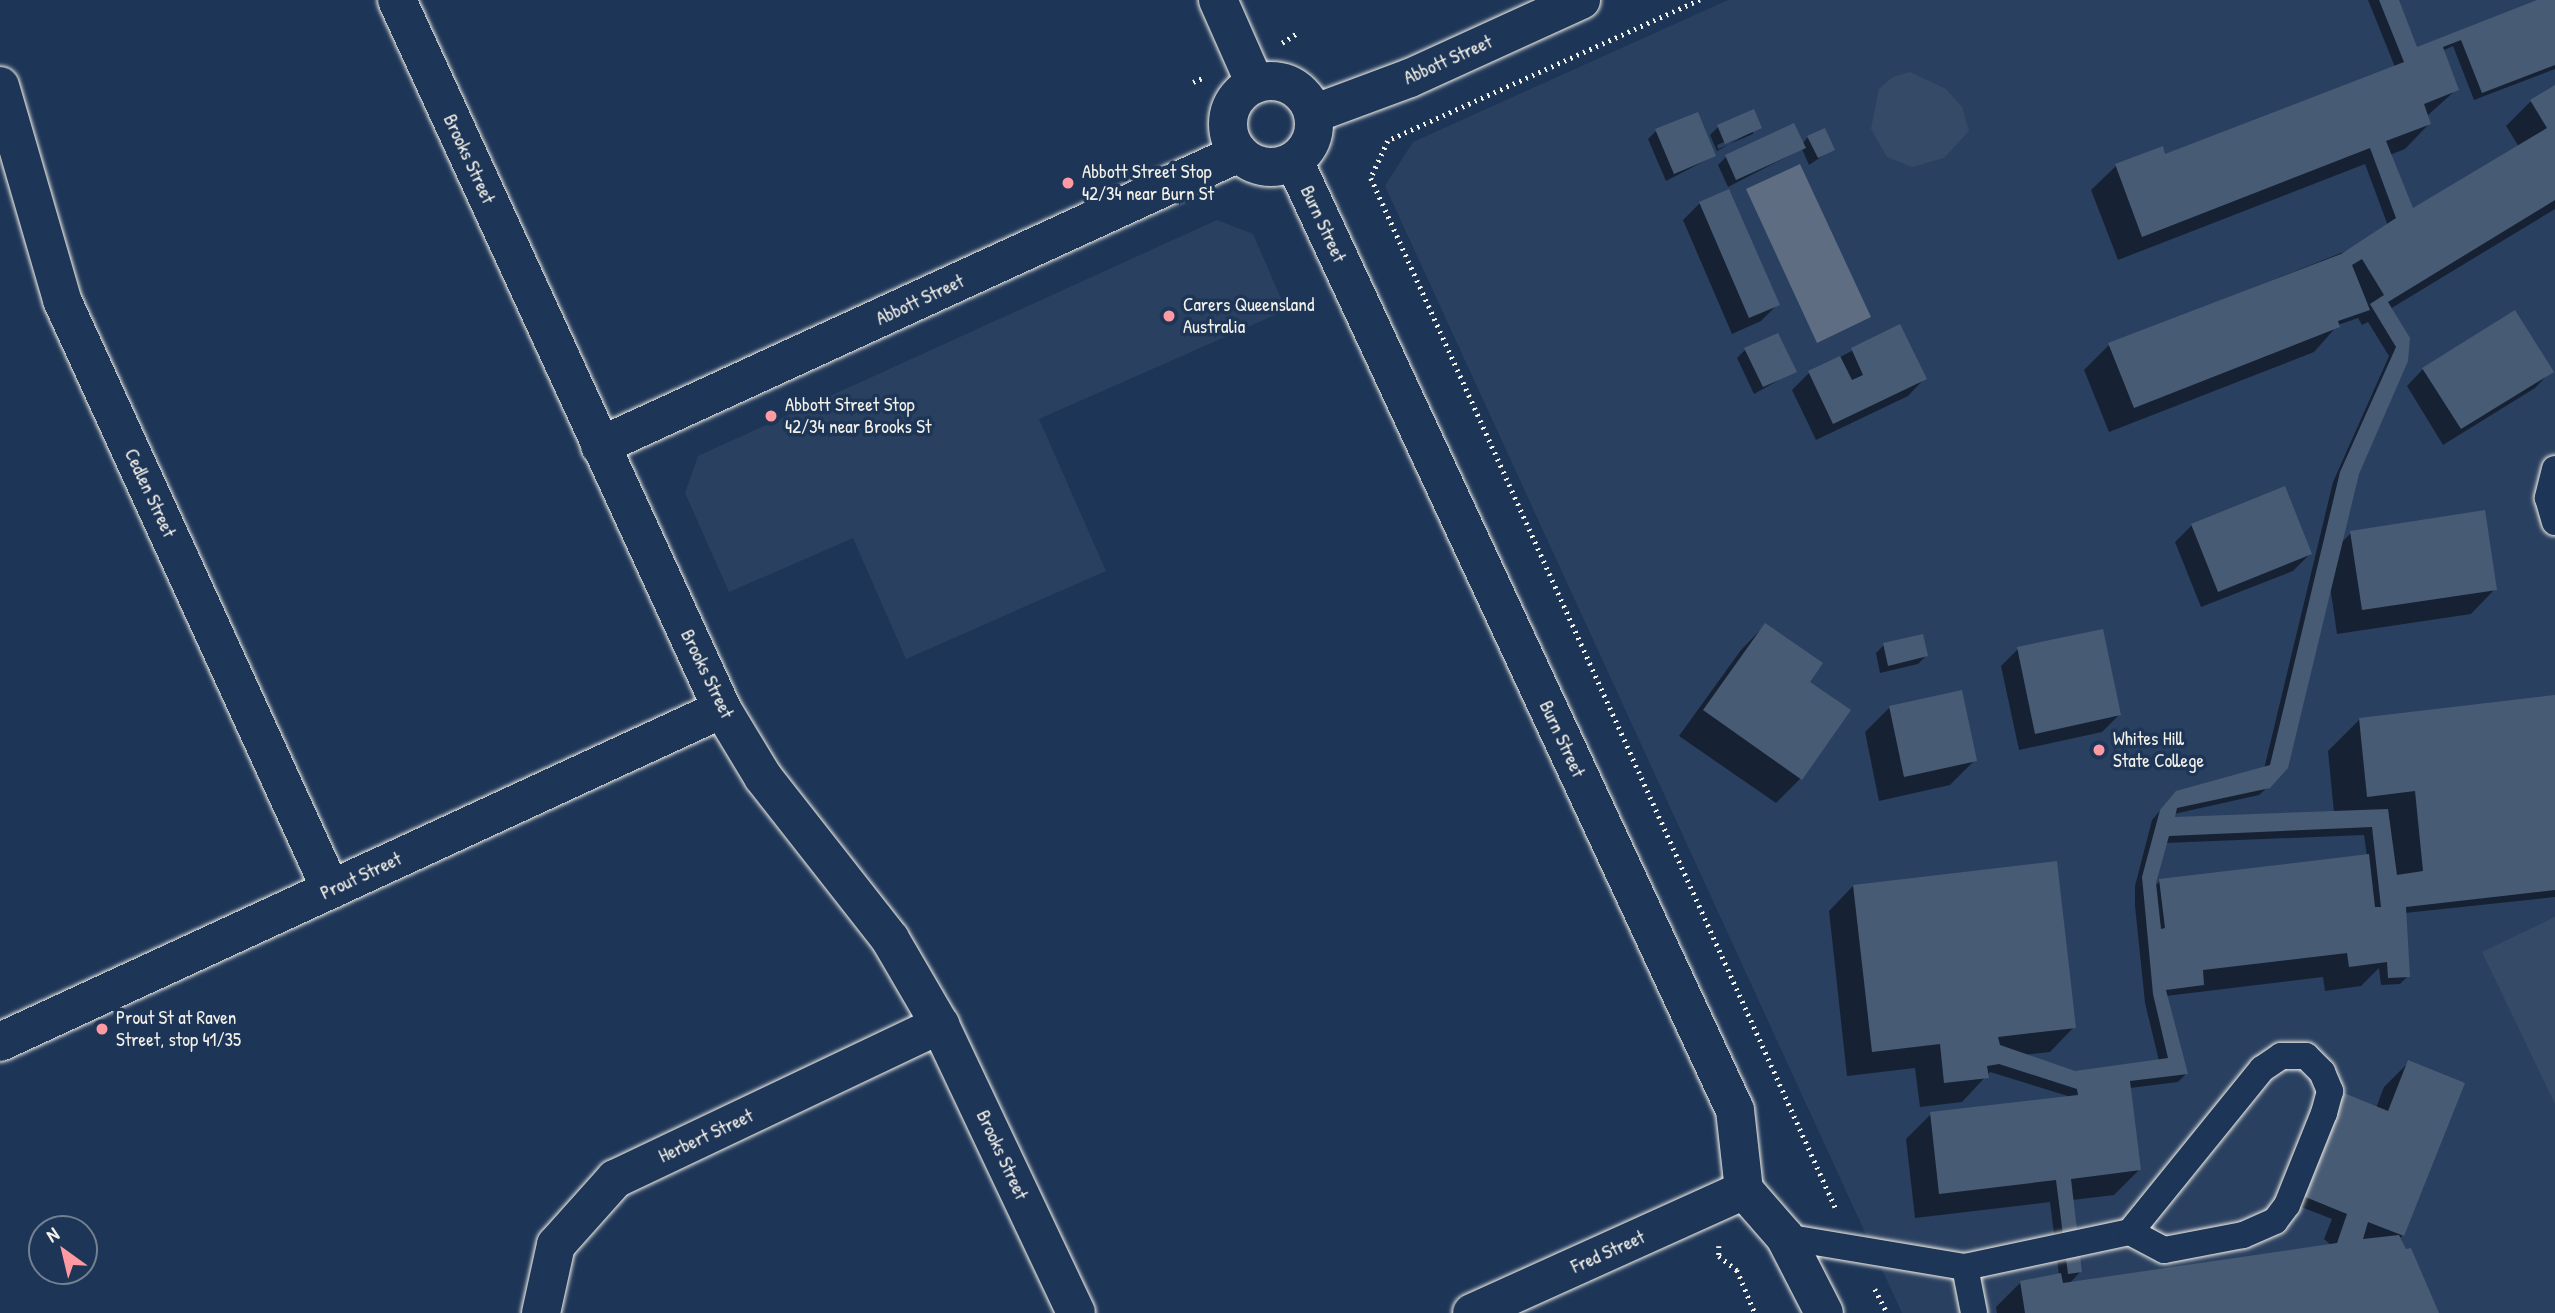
<!DOCTYPE html>
<html>
<head>
<meta charset="utf-8">
<style>
	body { margin:0 }
	#map { position:relative; width:2555px; height:1313px; overflow:hidden; background:#1d3557; font-family:"Patrick Hand",sans-serif }
	div>[style] { position:absolute }
	[style*='--x'] { left:calc(var(--x)*1px); top:calc(var(--y)*1px); width:calc(var(--w)*1px); rotate:calc(var(--a)*1deg) }
	.built>* { inset:0; background:#2a4060 }
	.green>* { inset:0; background:#354a67 }
	.water>* { inset:0; background:#5e6d82 }
	.shadow>* { inset:0; background:#0007 }
	.building>* { inset:0; background:#485b74 }
	.path>* { height:4.5px; margin-top:-2.25px; transform-origin:0; background:repeating-linear-gradient(90deg,#f4f1e8 0 2px,transparent 0 7px) }
	.roads { filter:drop-shadow(0 0 2px #f4f1e8) drop-shadow(0 0 2px #f4f1e8) }
	.service>* { height:26px; margin:-13px; padding:0 13px; transform-origin:13px; border-radius:13px; background:#1d3557 }
	.minor>* { height:38px; margin:-19px; padding:0 19px; transform-origin:19px; border-radius:19px; background:#1d3557 }
	.minor>.ring { margin:-19px; padding:0; box-sizing:content-box; background:none; border:38px solid #1d3557; border-radius:50% }
	.dots>* { width:19px; height:19px; translate:-50% -50%; box-sizing:border-box; border:4px solid #1d3557; border-radius:50% }
	span { translate:-50% -50%; white-space:nowrap; text-align:center; line-height:1.15; -webkit-text-stroke:7px #1d3557; paint-order:stroke }
	.street-label { font-size:19px; color:#f4f1e8 }
	.poi-label { font-size:19px; color:#f4f1e8 }
	.left { translate:0 -50%; text-align:left }
	.north { position:absolute; left:28px; top:1215px; width:70px; height:70px; box-sizing:border-box; background:#1d3557; border:2px solid #738091; border-radius:50%; rotate:326deg; font-size:19px; font-weight:700; line-height:28px; text-align:center; color:#f4f1e8 }
	.north::after { content:''; display:block; margin:auto; width:24px; height:32px; background:#ff9aa2; clip-path:polygon(50% 0,100% 100%,50% 72%,0 100%) }
</style>
</head>
<body>
<div id="map">
	<div class="built">
		<div style="clip-path:polygon(1728px 0,2555px 0,2555px 1313px,1902px 1313px,1385px 186px,1413px 142px)"></div>
		<div style="clip-path:polygon(1217px 220px,1253px 234px,1286px 310px,1039px 419px,1106px 571px,906px 659px,853px 538px,729px 592px,685px 493px,698px 456px)"></div>
	</div>
	<div class="green">
		<div style="clip-path:polygon(1910px 72px,1946px 89px,1962px 107px,1969px 131px,1944px 158px,1912px 167px,1887px 157px,1871px 129px,1879px 89px,1893px 77px)"></div>
		<div style="clip-path:polygon(2555px 917px,2555px 1104px,2482px 952px)"></div>
	</div>
	<div class="water">
		<div style="clip-path:polygon(1800px 164px,1871px 317px,1817px 343px,1746px 189px)"></div>
	</div>
	<div class="shadow">
		<div style="clip-path:polygon(evenodd,2368px 0,2397px 0,2416px 49px,2541px 0,2555px 0,2555px 69px,2474px 100px,2453px 46px,2442px 51px,2457px 89px,2427px 116px,2429px 124px,2405px 149px,2390px 155px,2404px 215px,2519px 147px,2506px 126px,2531px 101px,2555px 87px,2555px 209px,2390px 309px,2409px 339px,2358px 474px,2341px 543px,2351px 533px,2495px 589px,2471px 614px,2337px 634px,2330px 586px,2268px 787px,2259px 795px,2174px 814px,2173px 819px,2334px 813px,2328px 751px,2360px 719px,2555px 697px,2555px 897px,2405px 913px,2408px 976px,2400px 984px,2381px 985px,2379px 968px,2361px 986px,2325px 991px,2323px 977px,2166px 996px,2186px 1074px,2178px 1082px,2130px 1088px,2139px 1170px,2114px 1195px,2072px 1200px,2080px 1272px,2069px 1284px,2332px 1246px,2324px 1239px,2332px 1219px,2296px 1205px,2336px 1103px,2344px 1095px,2376px 1108px,2384px 1087px,2409px 1062px,2403px 1235px,2399px 1239px,2437px 1313px,1997px 1313px,1996px 1307px,2021px 1282px,2059px 1275px,2050px 1202px,1915px 1218px,1906px 1139px,1931px 1114px,2071px 1097px,1990px 1072px,1962px 1102px,1920px 1107px,1915px 1068px,1847px 1076px,1829px 911px,1853px 886px,2074px 1027px,2050px 1052px,2023px 1055px,2075px 1073px,2159px 1061px,2145px 1003px,2135px 906px,2135px 886px,2152px 820px,2168px 801px,2264px 769px,2333px 482px,2389px 356px,2368px 322px,2362px 325px,2358px 318px,2338px 325px,2314px 352px,2109px 432px,2084px 370px,2109px 345px,2351px 249px,2388px 226px,2365px 164px,2118px 260px,2091px 190px,2116px 166px,2164px 156px,2395px 67px,2368px 0,2364px 835px,2367px 856px,2160px 881px,2153px 888px,2165px 843px,2364px 835px)"></div>
		<div style="clip-path:polygon(evenodd,1718px 127px,1760px 127px,1717px 151px,1710px 135px,1718px 127px,1753px 130px,1753px 134px,1718px 149px,1717px 145px,1753px 130px)"></div>
		<div style="clip-path:polygon(1656px 131px,1714px 156px,1666px 181px,1648px 139px)"></div>
		<div style="clip-path:polygon(1808px 137px,1833px 149px,1809px 165px,1802px 149px,1728px 187px,1718px 165px,1726px 157px,1802px 144px)"></div>
		<div style="clip-path:polygon(1700px 203px,1778px 304px,1761px 321px,1732px 334px,1683px 220px)"></div>
		<div style="clip-path:polygon(1900px 326px,1924px 379px,1908px 396px,1816px 440px,1792px 390px,1809px 373px)"></div>
		<div style="clip-path:polygon(1745px 350px,1795px 371px,1754px 394px,1737px 358px)"></div>
		<div style="clip-path:polygon(2423px 369px,2551px 371px,2535px 388px,2443px 445px,2407px 386px)"></div>
		<div style="clip-path:polygon(2192px 525px,2310px 554px,2293px 571px,2201px 607px,2175px 542px)"></div>
		<div style="clip-path:polygon(1765px 625px,1808px 682px,1800px 779px,1776px 803px,1679px 736px,1741px 650px)"></div>
		<div style="clip-path:polygon(1884px 645px,1926px 656px,1918px 664px,1880px 673px,1876px 653px)"></div>
		<div style="clip-path:polygon(2018px 649px,2119px 715px,2102px 732px,2019px 750px,2001px 666px)"></div>
		<div style="clip-path:polygon(1890px 707px,1975px 760px,1950px 785px,1879px 801px,1865px 732px)"></div>
	</div>
	<div class="building">
		<div style="clip-path:polygon(evenodd,2379px 0,2399px 0,2417px 47px,2537px 0,2555px 0,2555px 65px,2482px 93px,2461px 40px,2443px 47px,2459px 90px,2424px 104px,2431px 124px,2386px 141px,2413px 208px,2547px 128px,2530px 100px,2555px 85px,2555px 200px,2388px 302px,2410px 338px,2408px 361px,2359px 474px,2288px 768px,2270px 788px,2177px 808px,2175px 817px,2388px 809px,2397px 875px,2423px 871px,2415px 791px,2367px 797px,2359px 718px,2555px 695px,2555px 890px,2406px 907px,2410px 977px,2388px 978px,2387px 962px,2349px 967px,2347px 953px,2203px 970px,2204px 985px,2166px 990px,2188px 1074px,2130px 1081px,2141px 1170px,2071px 1179px,2082px 1272px,2068px 1274px,2056px 1180px,1939px 1194px,1930px 1112px,2078px 1095px,2077px 1089px,1999px 1064px,1987px 1066px,1989px 1078px,1944px 1083px,1940px 1044px,1872px 1052px,1853px 885px,2057px 861px,2076px 1028px,1998px 1037px,2000px 1045px,2075px 1071px,2168px 1058px,2153px 994px,2142px 877px,2160px 810px,2176px 791px,2270px 765px,2340px 472px,2396px 347px,2370px 304px,2384px 295px,2362px 259px,2352px 265px,2370px 310px,2338px 321px,2340px 327px,2134px 408px,2108px 343px,2341px 254px,2396px 218px,2370px 148px,2142px 237px,2115px 164px,2163px 146px,2165px 154px,2404px 62px,2379px 0,2372px 827px,2381px 907px,2375px 907px,2369px 854px,2159px 879px,2165px 928px,2161px 929px,2156px 883px,2169px 836px,2372px 827px)"></div>
		<div style="clip-path:polygon(1754px 109px,1762px 128px,1725px 144px,1717px 125px)"></div>
		<div style="clip-path:polygon(1698px 112px,1716px 156px,1674px 174px,1655px 129px)"></div>
		<div style="clip-path:polygon(1794px 123px,1806px 148px,1736px 180px,1725px 155px)"></div>
		<div style="clip-path:polygon(1825px 128px,1835px 150px,1818px 158px,1807px 136px)"></div>
		<div style="clip-path:polygon(1729px 189px,1780px 305px,1749px 318px,1699px 202px)"></div>
		<div style="clip-path:polygon(2515px 310px,2554px 372px,2461px 429px,2422px 368px)"></div>
		<div style="clip-path:polygon(1900px 324px,1927px 379px,1833px 424px,1808px 371px,1840px 356px,1852px 380px,1863px 375px,1851px 348px)"></div>
		<div style="clip-path:polygon(1778px 333px,1797px 372px,1763px 387px,1744px 348px)"></div>
		<div style="clip-path:polygon(2285px 486px,2312px 554px,2218px 592px,2191px 524px)"></div>
		<div style="clip-path:polygon(2485px 510px,2497px 590px,2362px 610px,2350px 531px)"></div>
		<div style="clip-path:polygon(1765px 623px,1823px 663px,1810px 682px,1851px 710px,1802px 780px,1703px 710px)"></div>
		<div style="clip-path:polygon(2103px 629px,2121px 715px,2035px 734px,2017px 647px)"></div>
		<div style="clip-path:polygon(1923px 634px,1928px 656px,1888px 666px,1883px 643px)"></div>
		<div style="clip-path:polygon(1962px 690px,1977px 761px,1904px 777px,1889px 706px)"></div>
		<div style="clip-path:polygon(2408px 1060px,2465px 1083px,2404px 1236px,2368px 1222px,2363px 1239px,2399px 1235px,2406px 1249px,2411px 1248px,2439px 1313px,2025px 1313px,2020px 1281px,2061px 1273px,2063px 1283px,2337px 1243px,2347px 1214px,2303px 1196px,2344px 1093px,2388px 1111px)"></div>
	</div>
	<div class="path">
		<div style="--x:1700;--y:0;--w:342;--a:155.7"></div>
		<div style="--x:1388;--y:141;--w:41;--a:114.7"></div>
		<div style="--x:1371;--y:178;--w:1131;--a:65.72"></div>
		<div style="--x:1282;--y:43;--w:17;--a:-33"></div>
		<div style="--x:1193;--y:82;--w:13;--a:-23"></div>
		<div style="--x:1719;--y:1246;--w:10;--a:90"></div>
		<div style="--x:1719;--y:1256;--w:23;--a:38"></div>
		<div style="--x:1737;--y:1270;--w:47;--a:67.3"></div>
		<div style="--x:1875;--y:1289;--w:27;--a:63"></div>
	</div>
	<div class="roads">
		<div class="service">
			<div style="--x:2555;--y:469;--w:30;--a:104"></div>
			<div style="--x:2548;--y:498;--w:25;--a:74"></div>
			<div style="--x:1785;--y:1237;--w:182;--a:9.5"></div>
			<div style="--x:1965;--y:1267;--w:169;--a:-12"></div>
			<div style="--x:2130;--y:1232;--w:210;--a:-51"></div>
			<div style="--x:2262;--y:1069;--w:23;--a:-34"></div>
			<div style="--x:2281;--y:1056;--w:25;--a:0"></div>
			<div style="--x:2306;--y:1056;--w:23;--a:45"></div>
			<div style="--x:2322;--y:1072;--w:21;--a:67"></div>
			<div style="--x:2330;--y:1091;--w:23;--a:105"></div>
			<div style="--x:2324;--y:1113;--w:99;--a:111.9"></div>
			<div style="--x:2287;--y:1205;--w:20;--a:127"></div>
			<div style="--x:2275;--y:1221;--w:35;--a:156"></div>
			<div style="--x:2243;--y:1235;--w:80;--a:169.2"></div>
			<div style="--x:2164;--y:1250;--w:38;--a:-152"></div>
			<div style="--x:1965;--y:1267;--w:47;--a:78.9"></div>
		</div>
		<div class="minor">
			<div style="--x:397;--y:0;--w:780;--a:65.37"></div>
			<div style="--x:722;--y:709;--w:79;--a:58.9"></div>
			<div style="--x:763;--y:777;--w:206;--a:51.9"></div>
			<div style="--x:890;--y:939;--w:99;--a:59.8"></div>
			<div style="--x:940;--y:1025;--w:318;--a:64.7"></div>
			<div style="--x:1218;--y:0;--w:92;--a:66.2"></div>
			<div class="ring" style="left:1228px;top:81px;width:48px;height:48px"></div>
			<div style="--x:0;--y:86;--w:223;--a:73.8"></div>
			<div style="--x:62;--y:300;--w:648;--a:65.49"></div>
			<div style="--x:1313;--y:114;--w:103;--a:-20.4"></div>
			<div style="--x:1410;--y:78;--w:188;--a:-24.5"></div>
			<div style="--x:1294;--y:161;--w:1046;--a:65.08"></div>
			<div style="--x:1735;--y:1110;--w:81;--a:83.6"></div>
			<div style="--x:1744;--y:1190;--w:62;--a:48.9"></div>
			<div style="--x:1785;--y:1237;--w:85;--a:62.8"></div>
			<div style="--x:600;--y:446;--w:703;--a:-24.63"></div>
			<div style="--x:0;--y:1042;--w:795;--a:-24.76"></div>
			<div style="--x:541;--y:1313;--w:70;--a:-77.6"></div>
			<div style="--x:556;--y:1245;--w:89;--a:-48.2"></div>
			<div style="--x:615;--y:1179;--w:360;--a:-25.4"></div>
			<div style="--x:1472;--y:1313;--w:299;--a:-24.3"></div>
		</div>
	</div>
	<div class="dots">
		<div style="left:1068px;top:183px;background:#ff9aa2"></div>
		<div style="left:1169px;top:316px;background:#ff9aa2"></div>
		<div style="left:771px;top:416px;background:#ff9aa2"></div>
		<div style="left:2099px;top:750px;background:#ff9aa2"></div>
		<div style="left:102px;top:1029px;background:#ff9aa2"></div>
	</div>
	<div class="street-label">
		<span style="left:1448px;top:60px;rotate:-24deg">Abbott Street</span>
		<span style="left:469px;top:159px;rotate:65deg">Brooks Street</span>
		<span style="left:1323px;top:224px;rotate:65deg">Burn Street</span>
		<span style="left:920px;top:300px;rotate:-25deg">Abbott Street</span>
		<span style="left:150px;top:493px;rotate:65deg">Cedlen Street</span>
		<span style="left:707px;top:674px;rotate:64deg">Brooks Street</span>
		<span style="left:1562px;top:739px;rotate:65deg">Burn Street</span>
		<span style="left:361px;top:876px;rotate:-25deg">Prout Street</span>
		<span style="left:706px;top:1136px;rotate:-25deg">Herbert Street</span>
		<span style="left:1002px;top:1155px;rotate:65deg">Brooks Street</span>
		<span style="left:1608px;top:1252px;rotate:-24deg">Fred Street</span>
	</div>
	<div class="poi-label">
		<span class="left" style="left:1082px;top:183px">Abbott Street Stop<br>42/34 near Burn St</span>
		<span class="left" style="left:1183px;top:316px">Carers Queensland<br>Australia</span>
		<span class="left" style="left:785px;top:416px">Abbott Street Stop<br>42/34 near Brooks St</span>
		<span class="left" style="left:2113px;top:750px">Whites Hill<br>State College</span>
		<span class="left" style="left:116px;top:1029px">Prout St at Raven<br>Street, stop 41/35</span>
	</div>
	<div class="north">N</div>
</div>
</body>
</html>
